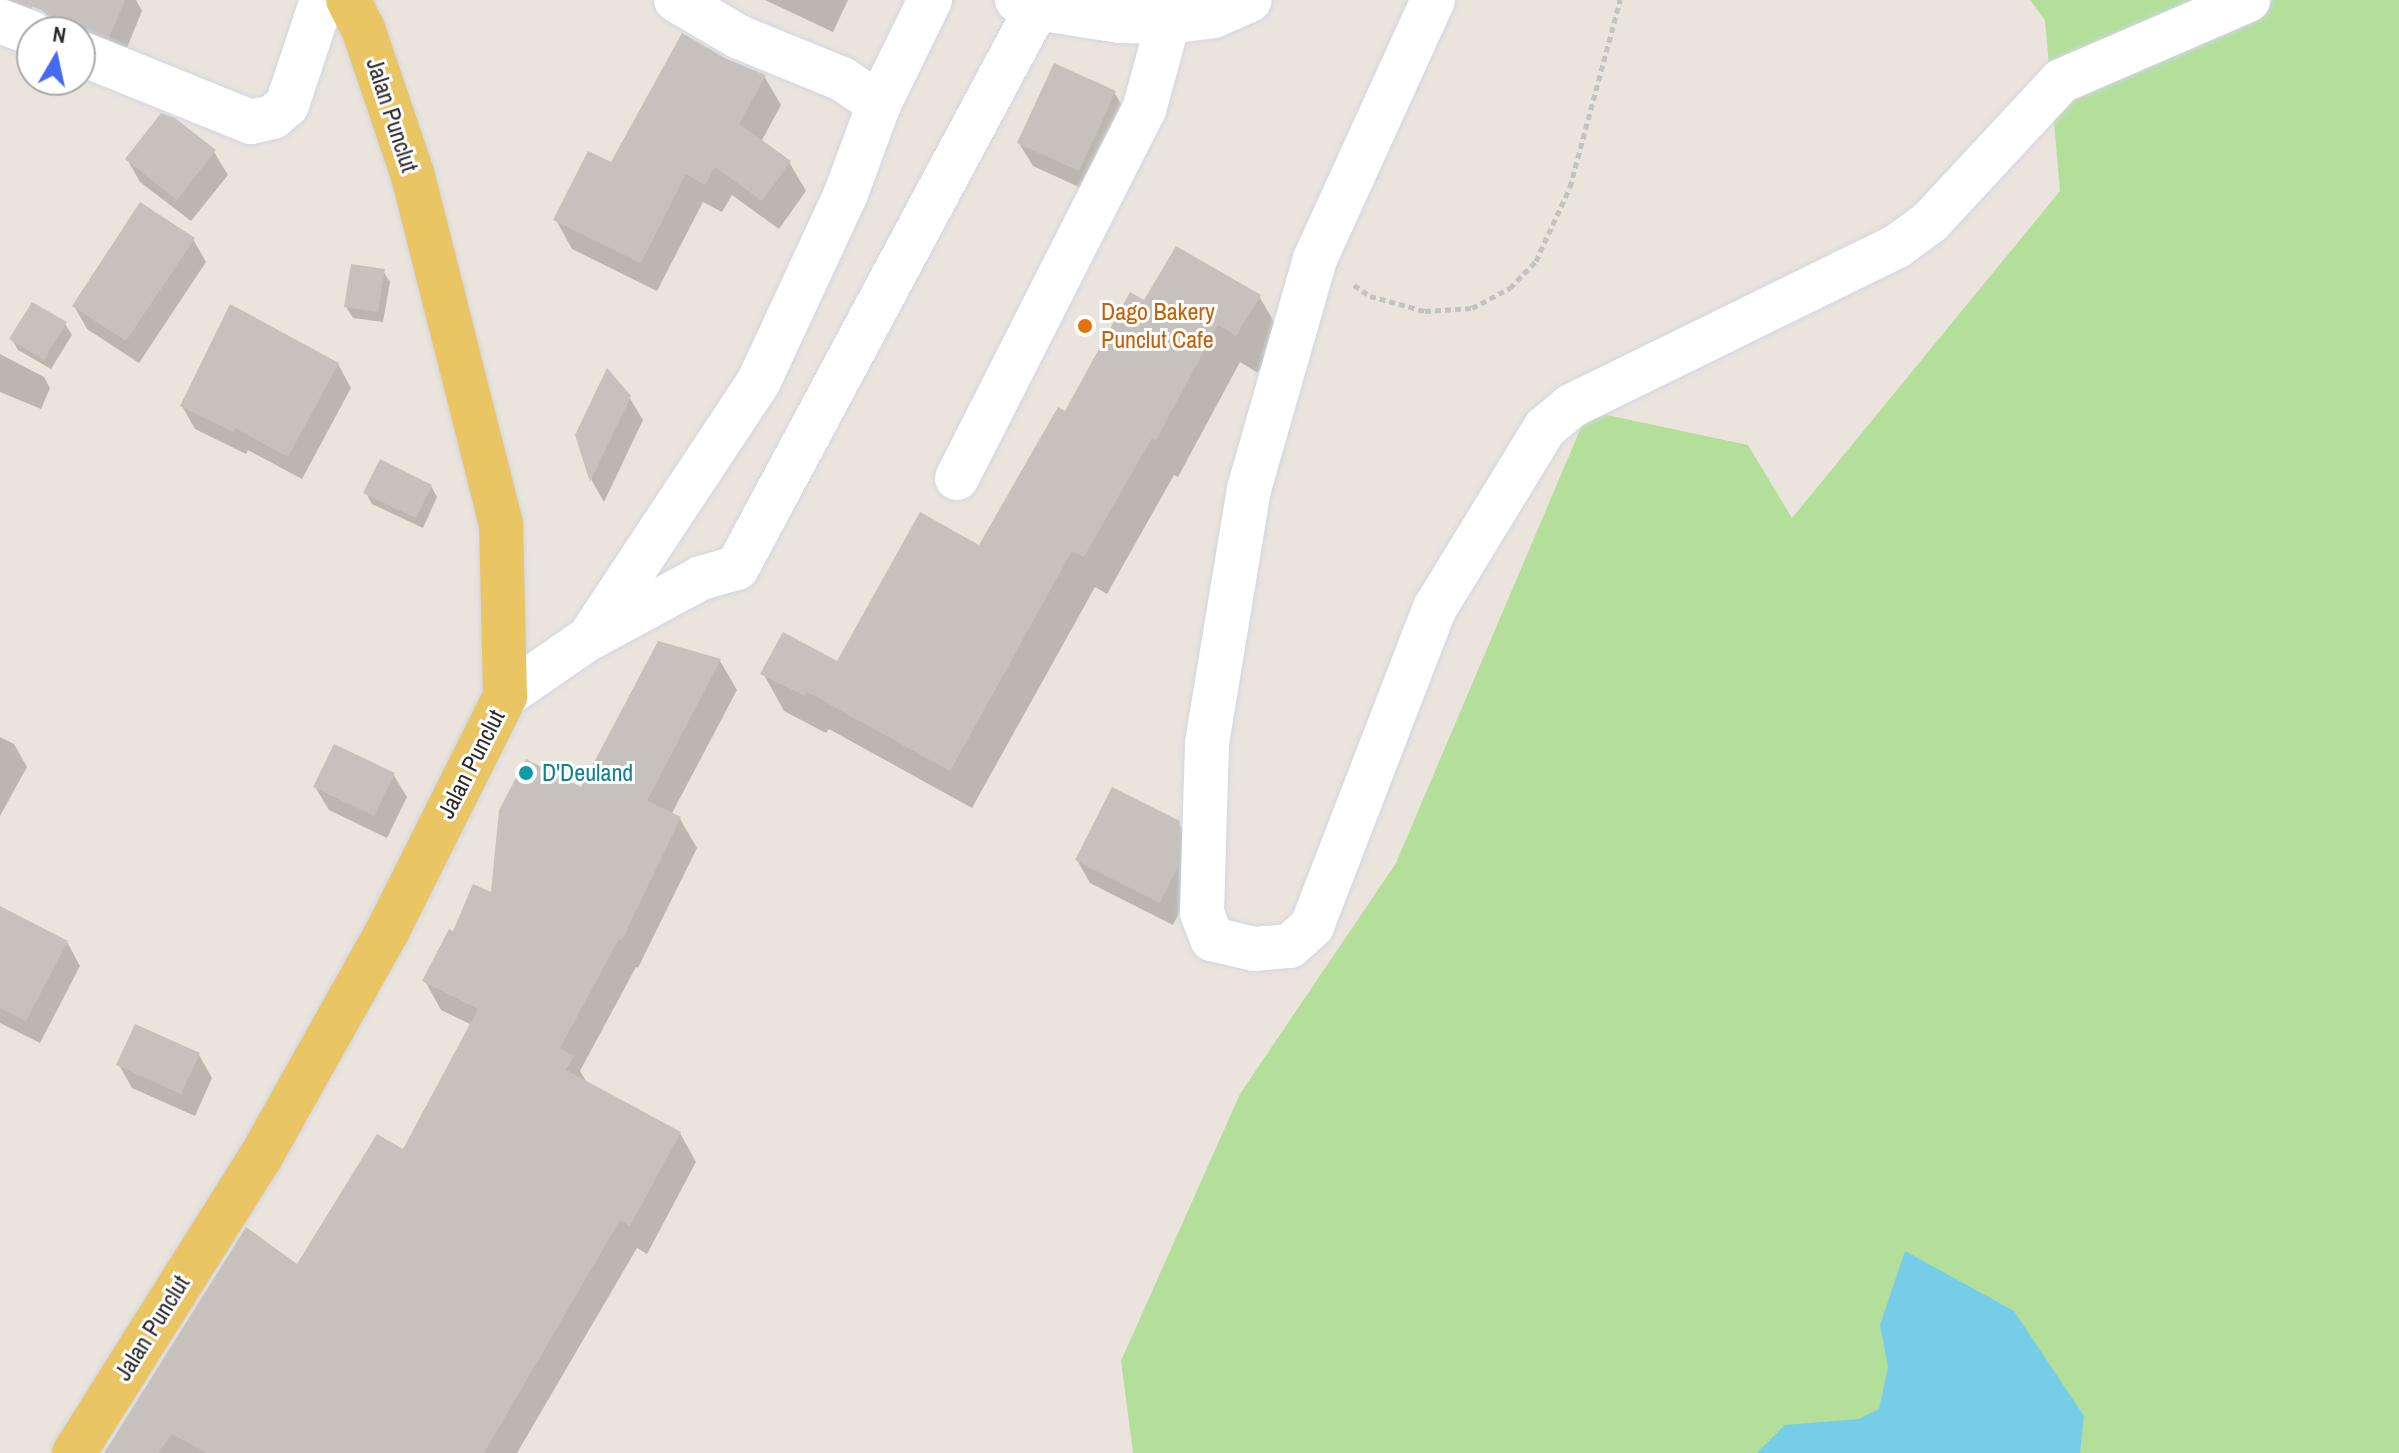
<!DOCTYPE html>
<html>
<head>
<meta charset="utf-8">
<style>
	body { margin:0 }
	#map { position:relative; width:2399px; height:1453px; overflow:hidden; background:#ebe4dc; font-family:"Archivo Narrow",sans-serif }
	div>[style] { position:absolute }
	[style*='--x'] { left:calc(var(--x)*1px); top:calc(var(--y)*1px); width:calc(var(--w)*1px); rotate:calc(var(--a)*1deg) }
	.green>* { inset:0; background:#b4df9b }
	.water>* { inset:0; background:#75cde8 }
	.shadow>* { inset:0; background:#0003 }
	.building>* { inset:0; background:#c6c1bc }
	.path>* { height:5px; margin-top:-2.5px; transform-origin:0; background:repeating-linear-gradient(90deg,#c3c3c3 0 6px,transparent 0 10px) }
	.roads { filter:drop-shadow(0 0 2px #d2d5e2) drop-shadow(0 0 2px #d2d5e2) }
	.minor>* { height:44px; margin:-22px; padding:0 22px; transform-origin:22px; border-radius:22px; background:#fff }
	.major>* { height:44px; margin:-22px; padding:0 22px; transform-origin:22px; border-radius:22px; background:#e9c564 }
	.dots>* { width:22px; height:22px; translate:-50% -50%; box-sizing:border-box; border:4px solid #fff; border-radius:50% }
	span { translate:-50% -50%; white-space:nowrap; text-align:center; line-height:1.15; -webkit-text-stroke:6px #fff; paint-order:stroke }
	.street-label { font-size:24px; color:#2a2a2a }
	.food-label { font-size:24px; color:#c56008 }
	.left { translate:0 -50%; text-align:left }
	.culture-label { font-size:24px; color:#0d838f }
	.north { position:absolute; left:16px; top:16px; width:80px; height:80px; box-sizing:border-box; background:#fff; border:2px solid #aaa; border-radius:50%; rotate:9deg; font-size:22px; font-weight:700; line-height:32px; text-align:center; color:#2a2a2a }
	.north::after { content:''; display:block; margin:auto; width:28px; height:36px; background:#456af0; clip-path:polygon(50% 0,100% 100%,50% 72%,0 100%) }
</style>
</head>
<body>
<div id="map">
	<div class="green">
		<div style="clip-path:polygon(2030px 0,2399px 0,2399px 1453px,1133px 1453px,1121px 1361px,1240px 1094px,1396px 863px,1588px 411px,1748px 445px,1792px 518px,2060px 191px,2045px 20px)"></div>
	</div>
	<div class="water">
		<div style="clip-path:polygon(1905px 1251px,2014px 1311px,2084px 1416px,2080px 1453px,1757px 1453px,1785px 1425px,1859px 1419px,1879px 1409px,1888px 1367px,1880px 1325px)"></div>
	</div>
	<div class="shadow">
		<div style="clip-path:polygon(0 0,36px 0,26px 20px)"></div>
		<div style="clip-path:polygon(83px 0,136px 0,142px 11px,122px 60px,76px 32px,72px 26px)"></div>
		<div style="clip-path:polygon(765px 0,848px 0,833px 32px)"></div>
		<div style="clip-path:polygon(726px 60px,764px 76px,781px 105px,761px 142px,789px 162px,806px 191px,779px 229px,732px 195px,722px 212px,703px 202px,657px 291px,572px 249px,556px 220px)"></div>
		<div style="clip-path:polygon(1114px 92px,1128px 116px,1092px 193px,1033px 166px,1019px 143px)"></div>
		<div style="clip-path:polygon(214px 152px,228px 175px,191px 221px,140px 182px,127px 159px)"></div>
		<div style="clip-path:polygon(193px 239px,206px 262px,139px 363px,87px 329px,74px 306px)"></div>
		<div style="clip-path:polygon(383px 271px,390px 282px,383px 322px,353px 318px,346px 307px)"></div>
		<div style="clip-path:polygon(1259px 296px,1281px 334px,1258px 373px,1240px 362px,1178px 477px,1174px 475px,1107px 594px,1095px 587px,972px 808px,829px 729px,826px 733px,784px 711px,763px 673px,837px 664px,980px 547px,1066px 413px,1144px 302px)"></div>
		<div style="clip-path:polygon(65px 324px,72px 335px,51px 369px,18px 350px,12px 339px)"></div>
		<div style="clip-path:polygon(0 354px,44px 377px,50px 388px,41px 409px,0 392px)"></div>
		<div style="clip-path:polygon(338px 364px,351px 388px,302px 479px,248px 450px,246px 454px,195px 429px,182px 406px)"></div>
		<div style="clip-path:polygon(629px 397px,643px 420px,604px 502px,592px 481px,577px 435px)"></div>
		<div style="clip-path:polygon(431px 486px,437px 497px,423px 528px,372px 504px,366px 493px)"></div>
		<div style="clip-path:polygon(659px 643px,720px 661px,737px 690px,671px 815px,680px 819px,697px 848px,638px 968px,636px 967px,580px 1071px,588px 1084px,680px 1133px,696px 1162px,647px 1254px,637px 1248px,517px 1453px,106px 1453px,298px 1267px,403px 1152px,472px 1025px,441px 1010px,425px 981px,454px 934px,493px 895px,582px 790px)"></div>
		<div style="clip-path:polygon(0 737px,14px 744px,27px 767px,0 816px)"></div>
		<div style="clip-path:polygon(393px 774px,407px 797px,387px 838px,329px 810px,315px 787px)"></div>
		<div style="clip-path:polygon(1178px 822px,1192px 846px,1191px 890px,1173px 925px,1090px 883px,1077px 860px)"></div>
		<div style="clip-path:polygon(0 908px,67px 942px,80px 966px,40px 1043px,0 1023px)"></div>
		<div style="clip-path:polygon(199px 1055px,212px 1078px,195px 1116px,132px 1088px,119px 1065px)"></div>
	</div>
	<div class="building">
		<div style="clip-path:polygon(15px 0,125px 0,109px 38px,52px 19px,41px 10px)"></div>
		<div style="clip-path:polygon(682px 33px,727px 59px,766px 75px,739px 124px,791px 161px,762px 201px,715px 167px,705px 185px,686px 174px,641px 263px,553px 220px,588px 151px,611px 162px)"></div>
		<div style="clip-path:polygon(1054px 63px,1116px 91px,1079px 171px,1017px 143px)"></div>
		<div style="clip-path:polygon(161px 113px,175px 118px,216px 150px,177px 200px,125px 159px)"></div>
		<div style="clip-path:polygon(140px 202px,195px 238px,126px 341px,72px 306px)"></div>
		<div style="clip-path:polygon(1176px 246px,1261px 295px,1236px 336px,1218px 325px,1156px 440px,1152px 438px,1084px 557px,1072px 551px,950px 771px,807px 692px,805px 696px,760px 674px,783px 632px,837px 661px,920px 512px,979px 545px,1058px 407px,1065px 411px,1130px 292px,1144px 300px)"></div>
		<div style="clip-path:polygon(351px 264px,385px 269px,378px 312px,344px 307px)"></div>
		<div style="clip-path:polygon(32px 302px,67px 322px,44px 360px,9px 339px)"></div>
		<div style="clip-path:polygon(230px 304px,339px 363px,288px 457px,235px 428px,233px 432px,180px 406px)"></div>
		<div style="clip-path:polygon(607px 368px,631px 396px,590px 482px,575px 435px)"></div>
		<div style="clip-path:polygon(380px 459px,432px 485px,416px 518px,363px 493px)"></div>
		<div style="clip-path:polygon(658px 641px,721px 659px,647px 801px,681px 817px,622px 940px,619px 939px,560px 1048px,574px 1056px,566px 1070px,681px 1132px,630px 1226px,620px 1220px,484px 1453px,206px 1453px,172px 1434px,158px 1453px,104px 1453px,246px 1227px,297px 1264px,377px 1134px,403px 1149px,478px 1009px,422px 981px,449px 929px,453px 931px,473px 884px,491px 892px,499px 810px,526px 759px,581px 787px)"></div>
		<div style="clip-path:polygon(334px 744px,395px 773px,374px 816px,313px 787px)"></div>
		<div style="clip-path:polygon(1112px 787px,1180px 821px,1178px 866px,1160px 903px,1075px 860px)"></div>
		<div style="clip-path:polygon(0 906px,68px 941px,26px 1021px,0 1008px)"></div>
		<div style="clip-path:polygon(135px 1024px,200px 1053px,181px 1094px,116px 1065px)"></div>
	</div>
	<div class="path">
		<div style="--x:1354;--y:285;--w:19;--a:35"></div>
		<div style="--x:1370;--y:296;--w:57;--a:15.3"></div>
		<div style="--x:1425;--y:311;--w:47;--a:-3.7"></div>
		<div style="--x:1472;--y:308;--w:43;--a:-27.8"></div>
		<div style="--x:1510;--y:288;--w:37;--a:-46"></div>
		<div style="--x:1536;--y:261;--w:81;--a:-65.3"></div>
		<div style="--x:1570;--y:187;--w:194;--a:-75"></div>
	</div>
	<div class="roads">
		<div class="minor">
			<div style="--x:676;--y:0;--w:73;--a:30.4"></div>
			<div style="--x:739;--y:37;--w:111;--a:22.2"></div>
			<div style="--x:842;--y:79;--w:45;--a:34"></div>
			<div style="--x:1017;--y:0;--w:22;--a:22"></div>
			<div style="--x:1037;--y:8;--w:84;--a:8.9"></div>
			<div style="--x:1120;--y:21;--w:48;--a:1.2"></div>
			<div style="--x:1168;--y:22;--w:46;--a:-7.4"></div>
			<div style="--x:1214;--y:16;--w:39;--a:-24"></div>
			<div style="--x:1433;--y:0;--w:285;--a:114.5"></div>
			<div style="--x:1315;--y:259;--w:239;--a:106"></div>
			<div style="--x:1249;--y:489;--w:258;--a:99.4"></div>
			<div style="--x:1207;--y:744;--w:169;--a:91.7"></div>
			<div style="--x:1202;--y:913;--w:28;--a:69"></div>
			<div style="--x:1212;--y:939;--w:43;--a:13.4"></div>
			<div style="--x:1254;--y:949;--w:36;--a:-5"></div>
			<div style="--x:1290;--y:946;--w:30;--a:-42"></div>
			<div style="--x:1312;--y:926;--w:341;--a:-68.9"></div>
			<div style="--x:1435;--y:608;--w:211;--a:-58.6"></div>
			<div style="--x:1545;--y:428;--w:34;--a:-40"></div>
			<div style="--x:1571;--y:406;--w:362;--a:-26.1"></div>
			<div style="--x:1896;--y:247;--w:42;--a:-36.3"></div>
			<div style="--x:1930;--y:222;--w:192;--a:-47.1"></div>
			<div style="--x:2061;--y:81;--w:204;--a:-23.4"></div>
			<div style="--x:0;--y:21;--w:34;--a:21"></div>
			<div style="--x:80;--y:53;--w:184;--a:22"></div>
			<div style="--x:251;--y:122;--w:23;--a:-13"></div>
			<div style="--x:273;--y:117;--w:18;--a:-41"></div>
			<div style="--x:287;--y:105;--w:111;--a:-71.6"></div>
			<div style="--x:957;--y:478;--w:413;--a:-63.1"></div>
			<div style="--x:1144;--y:110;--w:91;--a:-74.7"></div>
			<div style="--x:592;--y:637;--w:124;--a:-28.4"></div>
			<div style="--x:701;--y:578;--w:37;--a:-16"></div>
			<div style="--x:737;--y:568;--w:644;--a:-61.84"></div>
			<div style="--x:505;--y:696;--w:102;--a:-34.6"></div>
			<div style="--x:589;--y:638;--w:308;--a:-56.5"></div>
			<div style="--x:759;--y:381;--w:204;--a:-65.1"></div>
			<div style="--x:845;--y:196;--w:98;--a:-69.7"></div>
			<div style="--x:879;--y:104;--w:116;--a:-63.9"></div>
		</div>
		<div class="major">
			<div style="--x:74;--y:1453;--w:349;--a:-57.8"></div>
			<div style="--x:260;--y:1158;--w:259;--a:-60.7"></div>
			<div style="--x:387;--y:932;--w:264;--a:-63.4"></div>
			<div style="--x:505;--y:696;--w:172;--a:-91.3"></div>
			<div style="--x:501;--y:524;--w:359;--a:-104.2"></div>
			<div style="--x:413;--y:176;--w:153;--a:-108.7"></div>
			<div style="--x:364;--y:31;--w:35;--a:-117"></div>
		</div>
	</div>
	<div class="dots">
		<div style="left:1085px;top:326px;background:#e8710a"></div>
		<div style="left:526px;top:773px;background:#0f9aa8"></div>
	</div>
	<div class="street-label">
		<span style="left:392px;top:115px;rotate:72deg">Jalan Punclut</span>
		<span style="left:471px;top:764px;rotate:-63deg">Jalan Punclut</span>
		<span style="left:152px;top:1328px;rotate:-58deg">Jalan Punclut</span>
	</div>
	<div class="food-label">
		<span class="left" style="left:1101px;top:326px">Dago Bakery<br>Punclut Cafe</span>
	</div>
	<div class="culture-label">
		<span class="left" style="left:542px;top:773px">D'Deuland</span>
	</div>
	<div class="north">N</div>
</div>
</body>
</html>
